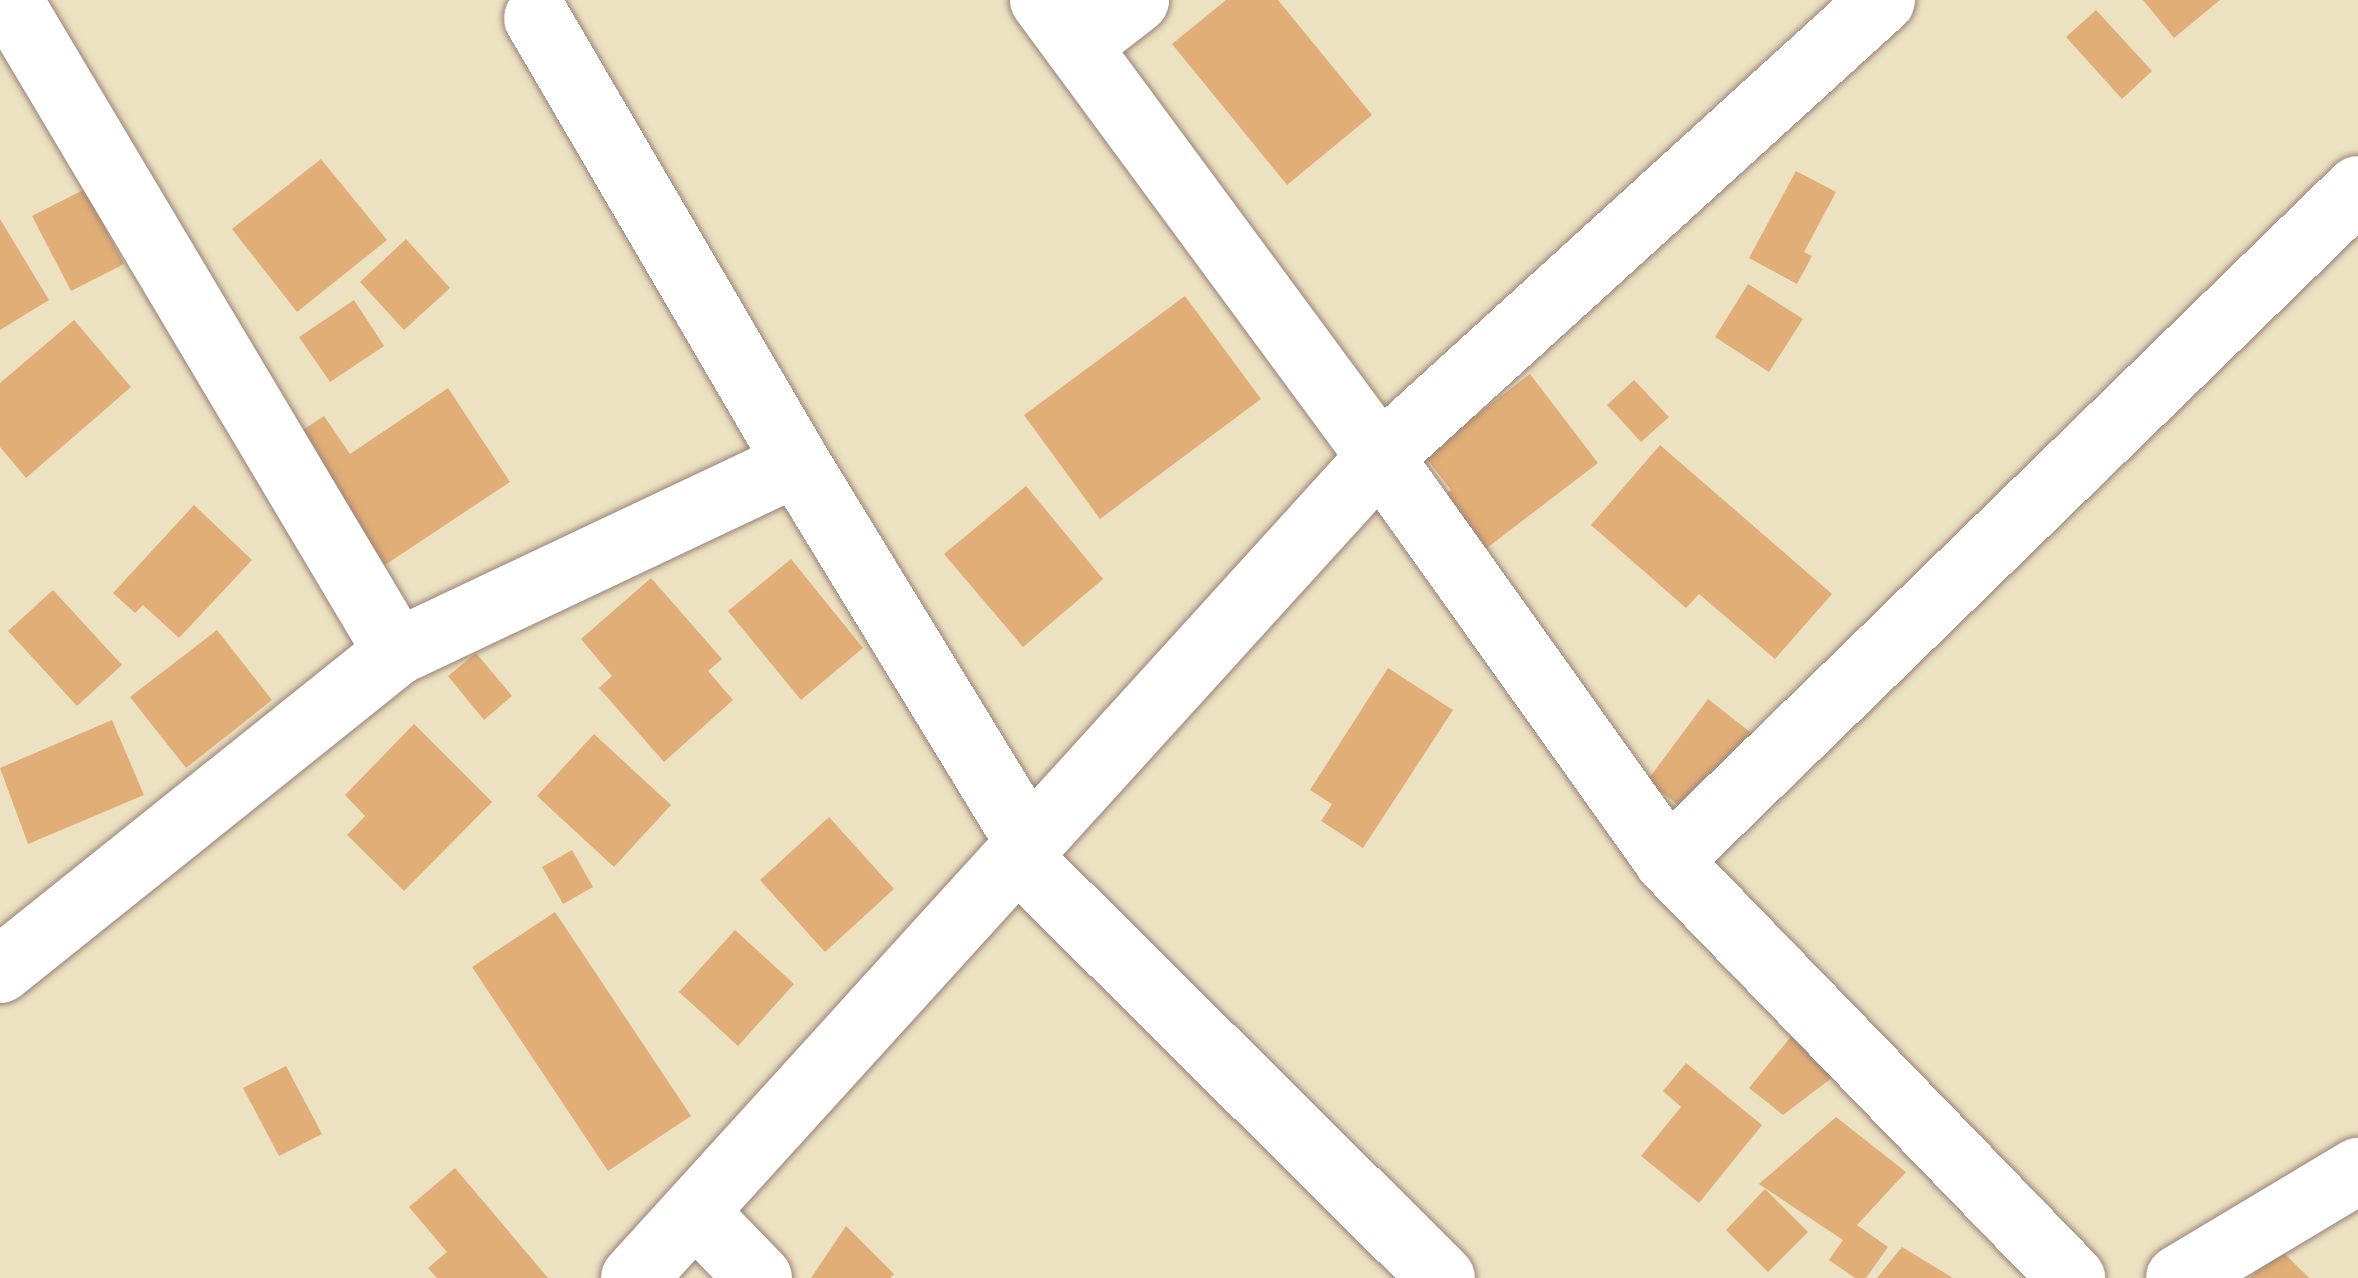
<!DOCTYPE html>
<html>
<head>
<meta charset="utf-8">
<style>
	body { margin:0 }
	#map { position:relative; width:2358px; height:1278px; overflow:hidden; background:#ece2c2; font-family:"Sorts Mill Goudy",serif }
	div>[style] { position:absolute }
	[style*='--x'] { left:calc(var(--x)*1px); top:calc(var(--y)*1px); width:calc(var(--w)*1px); rotate:calc(var(--a)*1deg) }
	.building>* { inset:0; background:#e1ae77 }
	.roads { filter:drop-shadow(0 0 3px #9b8076) drop-shadow(0 0 3px #9b8076) }
	.minor>* { height:66px; margin:-33px; padding:0 33px; transform-origin:33px; border-radius:33px; background:#fff }
	span { translate:-50% -50%; white-space:nowrap; text-align:center; line-height:1.15; -webkit-text-stroke:10px #f7f3e8; paint-order:stroke }
</style>
</head>
<body>
<div id="map">
	<div class="building">
		<div style="clip-path:polygon(1226px 0,1278px 0,1372px 115px,1287px 185px,1172px 44px)"></div>
		<div style="clip-path:polygon(2143px 0,2220px 0,2174px 38px)"></div>
		<div style="clip-path:polygon(2096px 10px,2152px 71px,2122px 99px,2066px 37px)"></div>
		<div style="clip-path:polygon(321px 159px,387px 240px,297px 312px,232px 229px)"></div>
		<div style="clip-path:polygon(1796px 171px,1836px 192px,1804px 252px,1812px 256px,1797px 284px,1749px 258px)"></div>
		<div style="clip-path:polygon(85px 189px,124px 264px,71px 291px,32px 216px)"></div>
		<div style="clip-path:polygon(0 219px,49px 300px,0 330px)"></div>
		<div style="clip-path:polygon(406px 239px,450px 288px,404px 330px,360px 282px)"></div>
		<div style="clip-path:polygon(1748px 284px,1803px 319px,1769px 372px,1715px 337px)"></div>
		<div style="clip-path:polygon(1185px 296px,1261px 399px,1100px 519px,1024px 415px)"></div>
		<div style="clip-path:polygon(354px 300px,384px 346px,330px 382px,299px 337px)"></div>
		<div style="clip-path:polygon(74px 320px,131px 387px,26px 478px,0 447px,0 383px)"></div>
		<div style="clip-path:polygon(1530px 374px,1598px 463px,1479px 554px,1437px 499px,1451px 490px,1424px 455px)"></div>
		<div style="clip-path:polygon(1634px 380px,1669px 417px,1641px 442px,1607px 405px)"></div>
		<div style="clip-path:polygon(448px 388px,510px 482px,385px 565px,327px 477px,277px 447px,324px 416px,350px 454px)"></div>
		<div style="clip-path:polygon(1660px 445px,1832px 594px,1775px 659px,1699px 594px,1686px 608px,1591px 525px)"></div>
		<div style="clip-path:polygon(1026px 486px,1103px 579px,1023px 647px,944px 554px)"></div>
		<div style="clip-path:polygon(194px 505px,252px 560px,179px 638px,143px 605px,135px 613px,113px 593px)"></div>
		<div style="clip-path:polygon(791px 559px,863px 648px,801px 700px,728px 611px)"></div>
		<div style="clip-path:polygon(651px 578px,722px 659px,708px 671px,733px 700px,664px 762px,599px 688px,612px 676px,581px 639px)"></div>
		<div style="clip-path:polygon(53px 590px,122px 665px,77px 706px,8px 631px)"></div>
		<div style="clip-path:polygon(217px 630px,272px 700px,186px 768px,130px 697px)"></div>
		<div style="clip-path:polygon(476px 653px,512px 696px,484px 720px,448px 676px)"></div>
		<div style="clip-path:polygon(1388px 668px,1453px 710px,1363px 848px,1321px 821px,1332px 804px,1310px 790px)"></div>
		<div style="clip-path:polygon(1708px 699px,1759px 739px,1698px 820px,1647px 781px)"></div>
		<div style="clip-path:polygon(112px 720px,144px 795px,28px 844px,0 768px)"></div>
		<div style="clip-path:polygon(414px 724px,492px 802px,404px 891px,347px 835px,365px 816px,345px 795px)"></div>
		<div style="clip-path:polygon(594px 734px,671px 805px,614px 867px,537px 796px)"></div>
		<div style="clip-path:polygon(829px 817px,894px 889px,825px 952px,760px 880px)"></div>
		<div style="clip-path:polygon(572px 850px,593px 887px,563px 904px,542px 867px)"></div>
		<div style="clip-path:polygon(555px 912px,691px 1116px,608px 1171px,472px 967px)"></div>
		<div style="clip-path:polygon(735px 930px,794px 984px,738px 1046px,679px 992px)"></div>
		<div style="clip-path:polygon(1798px 1028px,1845px 1068px,1783px 1115px,1749px 1088px)"></div>
		<div style="clip-path:polygon(1686px 1063px,1762px 1125px,1699px 1203px,1641px 1156px,1681px 1107px,1663px 1091px)"></div>
		<div style="clip-path:polygon(286px 1066px,322px 1134px,279px 1156px,243px 1088px)"></div>
		<div style="clip-path:polygon(1836px 1117px,1906px 1172px,1857px 1225px,1888px 1247px,1866px 1278px,1855px 1278px,1829px 1260px,1843px 1240px,1759px 1184px)"></div>
		<div style="clip-path:polygon(455px 1168px,548px 1278px,437px 1278px,428px 1268px,447px 1252px,409px 1207px)"></div>
		<div style="clip-path:polygon(1765px 1189px,1808px 1232px,1768px 1272px,1726px 1230px)"></div>
		<div style="clip-path:polygon(846px 1226px,894px 1274px,890px 1278px,811px 1278px)"></div>
		<div style="clip-path:polygon(1902px 1247px,1953px 1278px,1877px 1278px)"></div>
		<div style="clip-path:polygon(2281px 1250px,2309px 1278px,2250px 1278px)"></div>
	</div>
	<div class="roads">
		<div class="minor">
			<div style="--x:9;--y:0;--w:759;--a:59.24"></div>
			<div style="--x:1043;--y:0;--w:568;--a:53.59"></div>
			<div style="--x:1380;--y:457;--w:496;--a:54.5"></div>
			<div style="--x:1668;--y:861;--w:581;--a:45.91"></div>
			<div style="--x:537;--y:18;--w:515;--a:59.7"></div>
			<div style="--x:1077;--y:46;--w:75;--a:-37.9"></div>
			<div style="--x:1019;--y:858;--w:596;--a:44.8"></div>
			<div style="--x:1668;--y:861;--w:963;--a:-44.24"></div>
			<div style="--x:0;--y:970;--w:509;--a:-38.69"></div>
			<div style="--x:397;--y:652;--w:442;--a:-25.3"></div>
			<div style="--x:797;--y:463;--w:449;--a:58.6"></div>
			<div style="--x:695;--y:1212;--w:92;--a:45.9"></div>
			<div style="--x:634;--y:1278;--w:1109;--a:-47.74"></div>
			<div style="--x:1380;--y:457;--w:679;--a:-42.31"></div>
			<div style="--x:2179;--y:1278;--w:209;--a:-30.9"></div>
		</div>
	</div>
</div>
</body>
</html>
